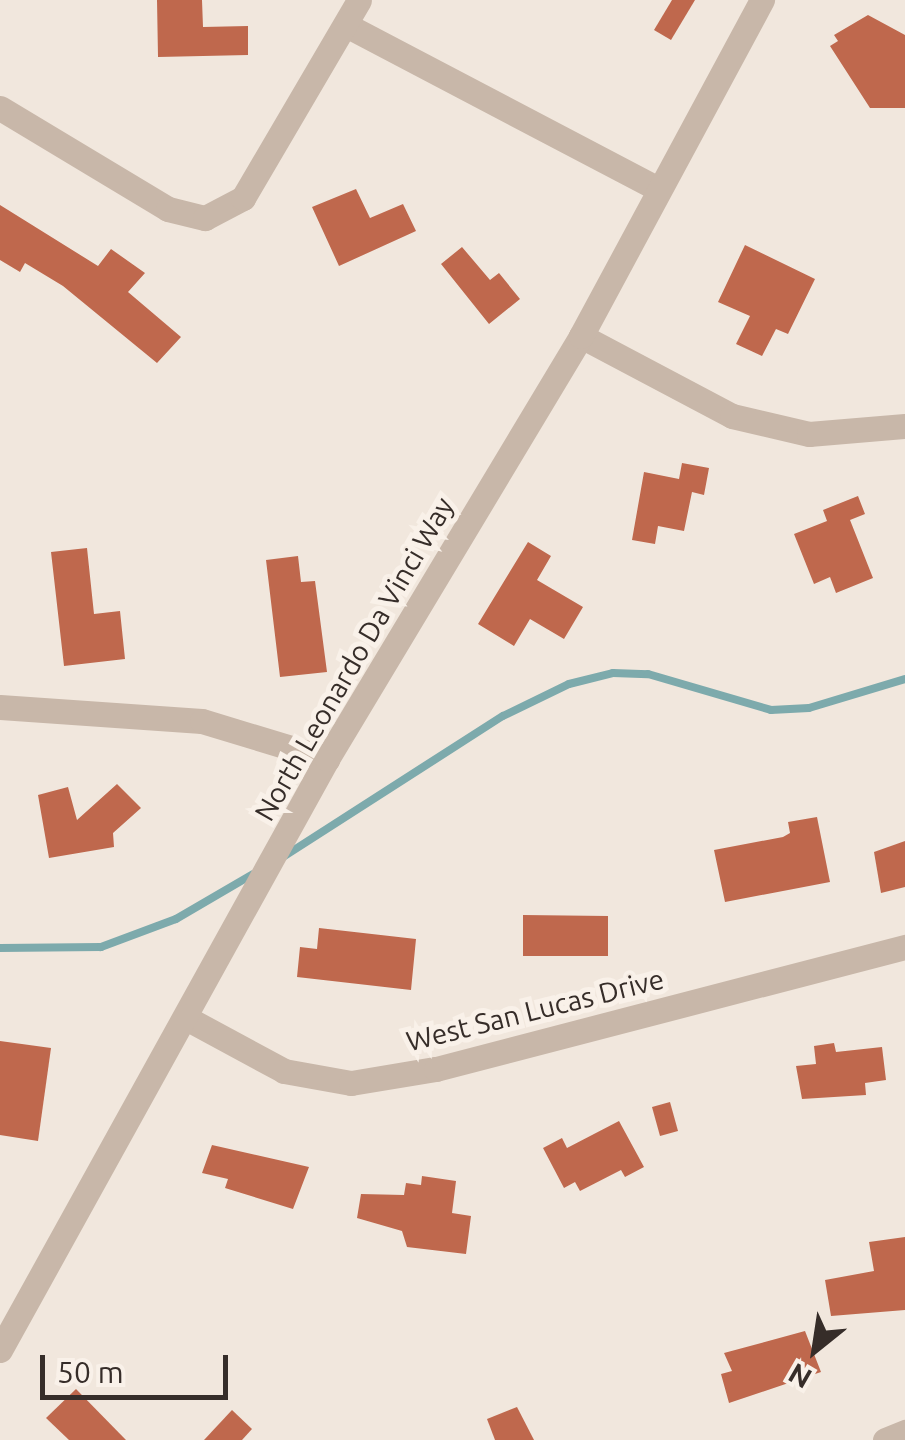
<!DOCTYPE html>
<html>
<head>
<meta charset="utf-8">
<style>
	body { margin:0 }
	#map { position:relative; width:905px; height:1440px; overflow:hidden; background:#f1e7dd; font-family:Ubuntu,sans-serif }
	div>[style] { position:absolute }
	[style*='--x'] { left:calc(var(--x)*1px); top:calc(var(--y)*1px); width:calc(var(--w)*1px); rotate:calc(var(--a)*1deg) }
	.stream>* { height:8px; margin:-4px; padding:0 4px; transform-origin:4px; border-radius:4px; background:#7daaac }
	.building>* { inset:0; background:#bf684d }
	.minor>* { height:25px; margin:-12.5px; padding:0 12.5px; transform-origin:12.5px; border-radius:12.5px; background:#c8b7a9 }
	span { translate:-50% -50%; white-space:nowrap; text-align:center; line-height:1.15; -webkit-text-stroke:10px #f9f1e9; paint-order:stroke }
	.street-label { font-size:28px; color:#362d29 }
	.north { position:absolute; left:765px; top:1300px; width:100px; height:100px; -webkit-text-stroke:8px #f9f1e9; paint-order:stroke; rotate:210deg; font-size:28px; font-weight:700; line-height:40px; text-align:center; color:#362d29 }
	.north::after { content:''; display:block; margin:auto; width:35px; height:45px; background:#362d29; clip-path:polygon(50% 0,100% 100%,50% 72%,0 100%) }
	.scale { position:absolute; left:40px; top:1355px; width:188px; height:45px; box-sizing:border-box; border:5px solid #362d29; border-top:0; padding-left:12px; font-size:30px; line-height:35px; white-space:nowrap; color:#362d29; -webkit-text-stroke:8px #f9f1e9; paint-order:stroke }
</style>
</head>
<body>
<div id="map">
	<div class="stream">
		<div style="--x:283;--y:857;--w:261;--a:-32.7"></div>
		<div style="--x:503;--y:716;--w:73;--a:-25.9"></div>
		<div style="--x:569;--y:684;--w:45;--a:-14"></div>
		<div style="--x:613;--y:673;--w:35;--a:2"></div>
		<div style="--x:648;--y:674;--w:128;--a:16.3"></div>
		<div style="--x:771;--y:710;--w:38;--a:-3"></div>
		<div style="--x:809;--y:708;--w:100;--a:-16.8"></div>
		<div style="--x:0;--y:948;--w:101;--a:-0.6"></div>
		<div style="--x:101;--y:947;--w:80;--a:-20.5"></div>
		<div style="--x:176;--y:919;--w:89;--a:-30.3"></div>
	</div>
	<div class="building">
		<div style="clip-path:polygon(157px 0,202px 0,203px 27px,248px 26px,248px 55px,158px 57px)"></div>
		<div style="clip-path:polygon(672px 0,695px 0,671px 40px,654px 30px)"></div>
		<div style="clip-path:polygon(868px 15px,905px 35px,905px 108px,870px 108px,830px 46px,838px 41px,834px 35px)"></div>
		<div style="clip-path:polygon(356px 189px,370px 218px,403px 204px,416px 231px,339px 266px,312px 207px)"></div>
		<div style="clip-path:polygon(0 205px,98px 266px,111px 249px,145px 273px,128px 292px,181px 337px,157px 363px,63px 286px,25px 263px,20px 272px,0 260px)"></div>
		<div style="clip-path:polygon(745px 245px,815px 279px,788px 334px,776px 329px,762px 356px,736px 344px,750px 316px,718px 302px)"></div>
		<div style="clip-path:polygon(462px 247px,490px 280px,499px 273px,520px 299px,489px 324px,441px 264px)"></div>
		<div style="clip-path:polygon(682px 463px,709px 468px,704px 495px,692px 492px,684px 531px,658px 526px,655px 544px,632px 540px,644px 472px,679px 479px)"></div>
		<div style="clip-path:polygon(858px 496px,865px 514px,850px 520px,873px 578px,836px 593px,830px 577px,814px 584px,794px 534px,827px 521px,823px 510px)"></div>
		<div style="clip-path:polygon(528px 542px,551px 556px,537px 580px,583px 607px,564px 639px,530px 619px,514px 646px,478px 624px)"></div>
		<div style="clip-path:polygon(87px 548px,94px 614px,120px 611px,125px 659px,64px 666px,51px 552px)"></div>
		<div style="clip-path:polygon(298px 556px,301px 582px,315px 581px,327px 672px,280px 677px,266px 560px)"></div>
		<div style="clip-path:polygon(117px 784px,141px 808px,113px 833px,114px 847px,49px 858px,38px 795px,68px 787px,77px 820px)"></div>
		<div style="clip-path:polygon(817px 817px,830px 882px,725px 902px,714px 850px,783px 837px,790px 833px,788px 822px)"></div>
		<div style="clip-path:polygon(905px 841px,905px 887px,881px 893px,874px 852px)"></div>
		<div style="clip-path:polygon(523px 915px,608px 916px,608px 956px,523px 956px)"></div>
		<div style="clip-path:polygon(319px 928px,416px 939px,411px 990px,297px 977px,300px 947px,317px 949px)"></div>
		<div style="clip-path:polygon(0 1041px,51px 1048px,38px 1141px,0 1135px)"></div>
		<div style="clip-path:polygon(834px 1043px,836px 1052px,882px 1047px,886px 1080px,865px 1083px,866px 1095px,802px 1099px,796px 1066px,816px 1064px,814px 1046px)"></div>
		<div style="clip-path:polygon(670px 1102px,678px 1131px,660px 1136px,652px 1107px)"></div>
		<div style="clip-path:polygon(619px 1121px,644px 1167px,625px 1177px,621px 1170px,580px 1191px,575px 1182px,564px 1188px,543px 1148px,562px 1138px,567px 1148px)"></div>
		<div style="clip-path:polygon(212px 1145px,309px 1167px,293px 1209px,225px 1188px,228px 1179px,202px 1173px)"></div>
		<div style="clip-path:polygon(422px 1176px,456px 1181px,452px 1213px,471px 1216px,466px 1254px,407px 1247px,402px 1231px,357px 1218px,361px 1194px,404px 1195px,406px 1183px,421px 1185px)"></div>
		<div style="clip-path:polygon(905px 1237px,905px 1310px,831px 1316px,825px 1280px,874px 1271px,869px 1242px)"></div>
		<div style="clip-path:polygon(805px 1331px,821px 1372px,729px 1403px,721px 1374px,732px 1371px,724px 1353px)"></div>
		<div style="clip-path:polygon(76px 1389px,126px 1440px,69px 1440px,46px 1418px)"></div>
		<div style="clip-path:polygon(517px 1407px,534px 1440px,495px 1440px,487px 1419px)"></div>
		<div style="clip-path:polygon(232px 1410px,252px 1429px,242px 1440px,204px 1440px)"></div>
	</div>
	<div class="minor">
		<div style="--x:346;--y:25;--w:350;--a:27.7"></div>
		<div style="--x:0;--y:108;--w:196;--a:31"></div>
		<div style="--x:168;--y:209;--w:38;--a:14"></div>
		<div style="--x:205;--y:218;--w:43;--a:-27.8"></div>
		<div style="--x:243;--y:198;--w:229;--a:-59.6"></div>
		<div style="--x:581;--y:336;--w:171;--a:27.9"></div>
		<div style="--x:732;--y:416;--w:79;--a:13.2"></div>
		<div style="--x:809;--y:434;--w:96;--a:-4.8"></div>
		<div style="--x:0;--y:707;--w:202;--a:4"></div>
		<div style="--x:202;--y:721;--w:131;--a:16.9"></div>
		<div style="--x:188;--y:1019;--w:109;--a:28.4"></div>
		<div style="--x:284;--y:1071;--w:68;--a:10.2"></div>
		<div style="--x:351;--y:1083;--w:86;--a:-9.4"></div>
		<div style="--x:436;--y:1069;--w:485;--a:-14.6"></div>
		<div style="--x:0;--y:1350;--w:675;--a:-61.04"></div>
		<div style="--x:327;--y:759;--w:493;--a:-59"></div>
		<div style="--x:581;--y:336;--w:382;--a:-61.7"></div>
		<div style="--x:885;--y:1440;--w:22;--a:-22"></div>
	</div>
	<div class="street-label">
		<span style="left:354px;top:659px;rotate:-60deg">North Leonardo Da Vinci Way</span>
		<span style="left:535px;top:1010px;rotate:-14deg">West San Lucas Drive</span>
	</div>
	<div class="north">N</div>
	<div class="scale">50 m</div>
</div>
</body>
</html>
